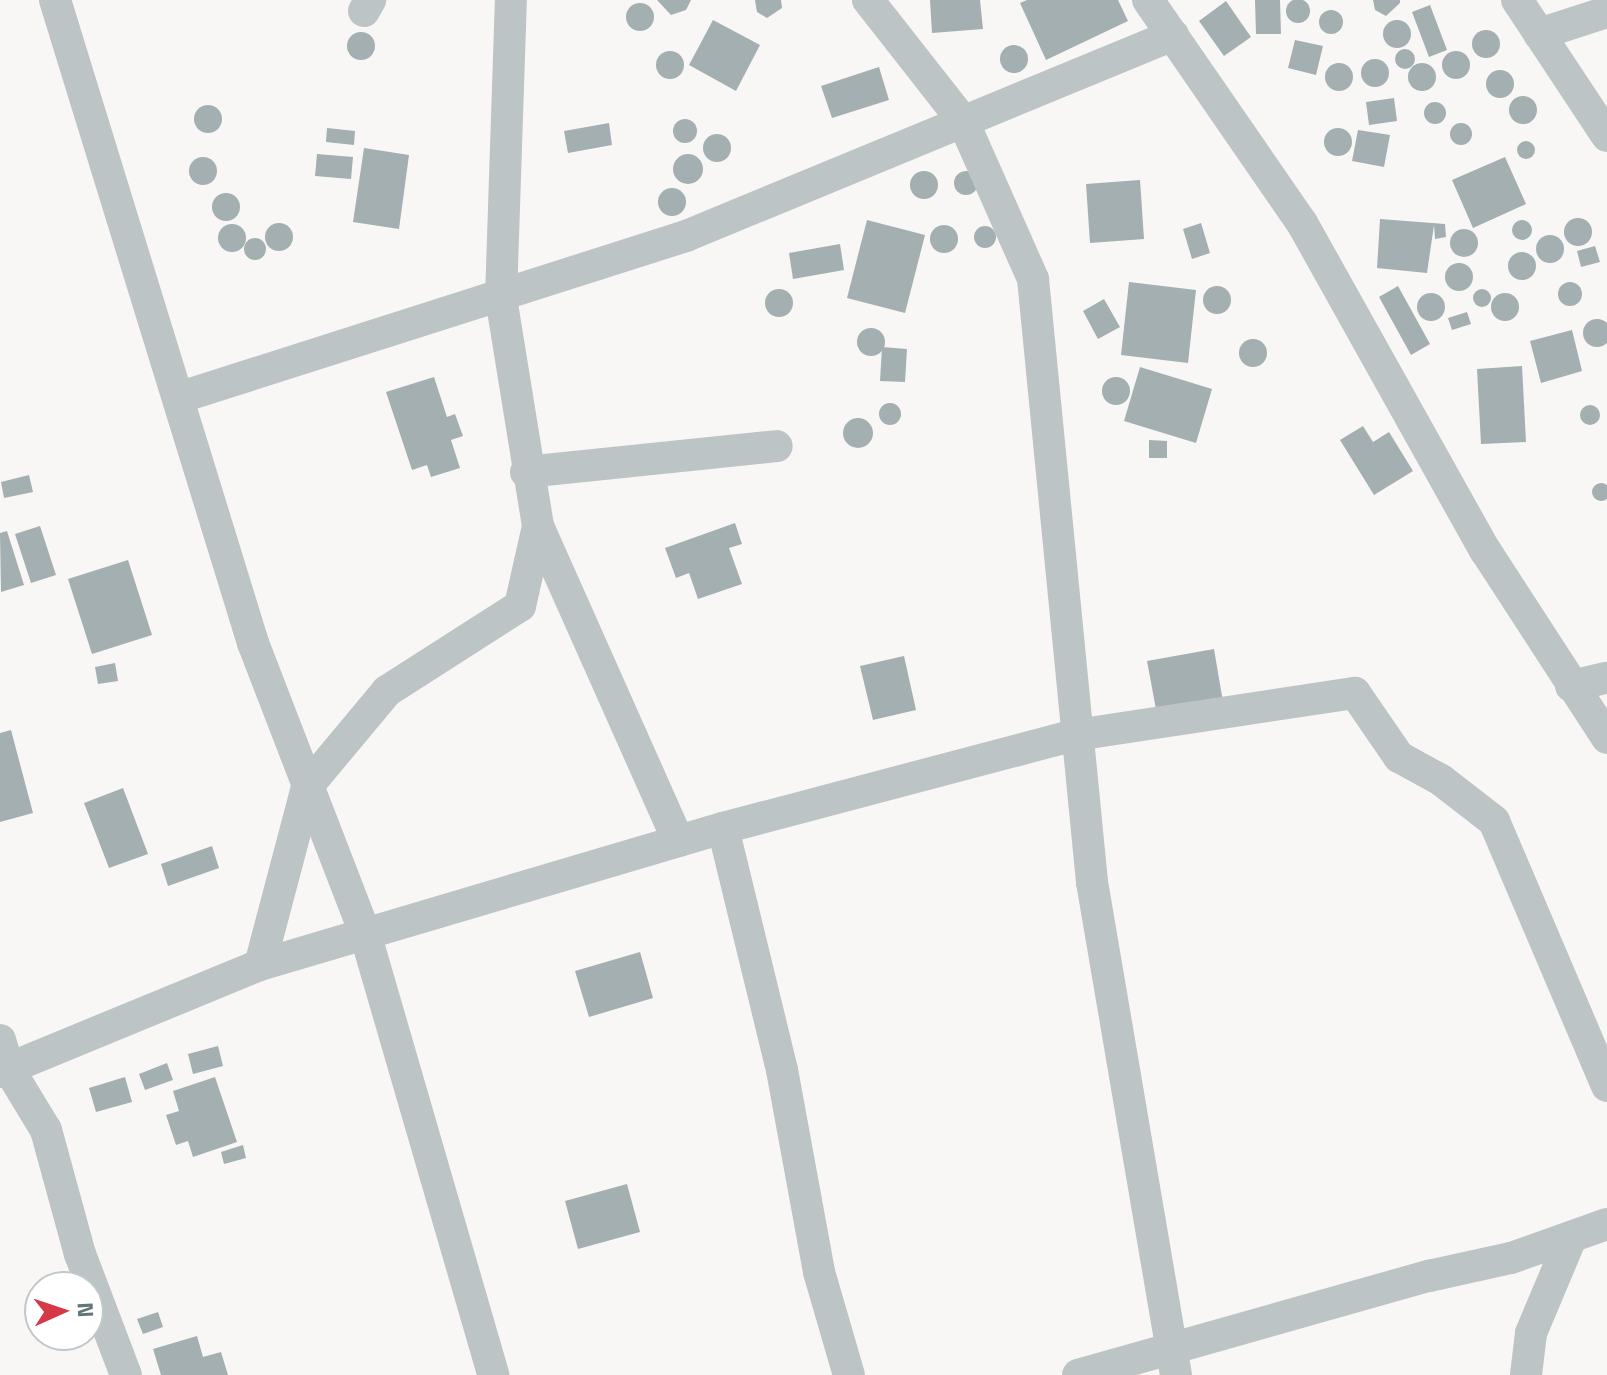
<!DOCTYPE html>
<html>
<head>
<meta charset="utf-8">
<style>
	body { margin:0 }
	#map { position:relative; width:1607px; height:1375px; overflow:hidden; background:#f8f7f6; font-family:"Titillium Web",sans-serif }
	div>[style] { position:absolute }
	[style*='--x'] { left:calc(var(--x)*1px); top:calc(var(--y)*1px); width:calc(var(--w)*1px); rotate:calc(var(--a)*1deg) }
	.building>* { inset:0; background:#a3afb0 }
	.round { border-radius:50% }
	.minor>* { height:32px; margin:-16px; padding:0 16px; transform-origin:16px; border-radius:16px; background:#bdc4c5 }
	span { translate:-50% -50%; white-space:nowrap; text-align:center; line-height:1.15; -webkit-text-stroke:8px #fff; paint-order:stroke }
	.north { position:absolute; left:24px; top:1271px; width:80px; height:80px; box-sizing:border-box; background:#fff; border:2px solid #c0c8c9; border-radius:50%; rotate:87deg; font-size:22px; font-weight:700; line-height:32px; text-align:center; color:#617678 }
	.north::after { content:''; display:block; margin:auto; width:28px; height:36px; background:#d63847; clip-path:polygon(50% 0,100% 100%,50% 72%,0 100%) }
</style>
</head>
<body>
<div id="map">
	<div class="building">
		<div class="round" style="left:1286px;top:-1px;width:24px;height:24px"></div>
		<div style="clip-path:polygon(657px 0,691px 0,686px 10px,671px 15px)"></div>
		<div style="clip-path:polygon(755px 0,781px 0,782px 8px,767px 18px,757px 12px)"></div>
		<div style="clip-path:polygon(930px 0,980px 0,983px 29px,932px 33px)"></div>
		<div style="clip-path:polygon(1027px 0,1118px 0,1128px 21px,1046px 60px,1020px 3px)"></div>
		<div style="clip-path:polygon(1255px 0,1280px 0,1281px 34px,1256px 34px)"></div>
		<div style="clip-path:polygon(1373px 0,1400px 0,1400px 3px,1386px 16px,1375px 10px)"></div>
		<div style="clip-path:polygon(1226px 1px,1251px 37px,1224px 56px,1199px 21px)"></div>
		<div class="round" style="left:626px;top:3px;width:28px;height:28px"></div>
		<div style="clip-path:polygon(1430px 5px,1447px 50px,1429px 57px,1412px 12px)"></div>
		<div class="round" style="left:1319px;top:10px;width:24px;height:24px"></div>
		<div class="round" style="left:1383px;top:20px;width:28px;height:28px"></div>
		<div style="clip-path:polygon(713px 20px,760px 45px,736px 91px,689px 65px)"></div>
		<div class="round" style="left:1472px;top:30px;width:28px;height:28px"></div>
		<div class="round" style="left:347px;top:32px;width:28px;height:28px"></div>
		<div style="clip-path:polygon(1295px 40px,1323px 46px,1316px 75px,1288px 68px)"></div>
		<div class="round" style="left:1000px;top:45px;width:28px;height:28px"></div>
		<div class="round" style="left:1395px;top:49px;width:20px;height:20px"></div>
		<div class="round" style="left:1442px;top:51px;width:28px;height:28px"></div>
		<div class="round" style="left:656px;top:51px;width:28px;height:28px"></div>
		<div class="round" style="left:1361px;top:59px;width:28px;height:28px"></div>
		<div class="round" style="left:1325px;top:63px;width:28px;height:28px"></div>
		<div class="round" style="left:1408px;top:63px;width:28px;height:28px"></div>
		<div style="clip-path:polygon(879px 67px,889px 100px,832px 118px,821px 86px)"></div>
		<div class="round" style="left:1486px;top:70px;width:28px;height:28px"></div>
		<div class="round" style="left:1509px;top:96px;width:28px;height:28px"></div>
		<div style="clip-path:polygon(1394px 98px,1397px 121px,1369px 125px,1366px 102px)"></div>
		<div class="round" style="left:1424px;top:102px;width:22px;height:22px"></div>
		<div class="round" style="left:194px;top:105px;width:28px;height:28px"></div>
		<div class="round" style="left:673px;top:119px;width:24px;height:24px"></div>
		<div style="clip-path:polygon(609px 123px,612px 145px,568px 153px,564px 131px)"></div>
		<div class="round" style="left:1450px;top:123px;width:22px;height:22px"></div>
		<div style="clip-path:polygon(327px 128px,355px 131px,354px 145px,326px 142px)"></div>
		<div class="round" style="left:1324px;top:128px;width:28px;height:28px"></div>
		<div style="clip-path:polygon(1358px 130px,1390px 135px,1384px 167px,1352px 161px)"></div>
		<div class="round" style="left:703px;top:134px;width:28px;height:28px"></div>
		<div class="round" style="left:1517px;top:141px;width:18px;height:18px"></div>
		<div style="clip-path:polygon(364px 148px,409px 155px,399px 229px,353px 222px)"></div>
		<div class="round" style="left:673px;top:154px;width:30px;height:30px"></div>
		<div style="clip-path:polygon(317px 154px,353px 157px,351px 179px,315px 176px)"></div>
		<div style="clip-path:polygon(1505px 157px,1526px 204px,1473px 228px,1452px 180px)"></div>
		<div class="round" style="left:189px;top:157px;width:28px;height:28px"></div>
		<div class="round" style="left:910px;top:171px;width:28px;height:28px"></div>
		<div class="round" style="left:954px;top:171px;width:24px;height:24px"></div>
		<div style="clip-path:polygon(1140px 180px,1144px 239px,1090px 243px,1086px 184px)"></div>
		<div class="round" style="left:658px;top:188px;width:28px;height:28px"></div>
		<div class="round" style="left:212px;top:193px;width:28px;height:28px"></div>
		<div class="round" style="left:1564px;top:218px;width:28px;height:28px"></div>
		<div style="clip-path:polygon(1380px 219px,1445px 224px,1446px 237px,1435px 239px,1434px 225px,1427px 273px,1377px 268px)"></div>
		<div class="round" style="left:1512px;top:220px;width:20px;height:20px"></div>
		<div style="clip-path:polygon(867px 220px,925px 235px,905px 313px,847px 298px)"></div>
		<div style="clip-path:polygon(1201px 223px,1210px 253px,1192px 259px,1183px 229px)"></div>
		<div class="round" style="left:265px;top:223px;width:28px;height:28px"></div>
		<div class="round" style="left:218px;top:224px;width:28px;height:28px"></div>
		<div class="round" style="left:930px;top:225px;width:28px;height:28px"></div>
		<div class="round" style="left:974px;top:226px;width:22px;height:22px"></div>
		<div class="round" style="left:1450px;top:229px;width:28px;height:28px"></div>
		<div class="round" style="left:1536px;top:235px;width:28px;height:28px"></div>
		<div class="round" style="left:244px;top:238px;width:22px;height:22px"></div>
		<div style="clip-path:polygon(840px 244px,844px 270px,793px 279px,789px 253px)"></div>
		<div style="clip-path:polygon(1595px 246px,1600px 262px,1581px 267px,1577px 251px)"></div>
		<div class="round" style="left:1508px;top:252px;width:28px;height:28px"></div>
		<div class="round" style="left:1445px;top:263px;width:28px;height:28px"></div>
		<div class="round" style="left:1558px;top:282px;width:24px;height:24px"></div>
		<div style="clip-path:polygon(1129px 282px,1196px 290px,1188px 363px,1121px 355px)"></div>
		<div style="clip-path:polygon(1398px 286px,1430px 344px,1411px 355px,1379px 297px)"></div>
		<div class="round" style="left:1203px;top:286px;width:28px;height:28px"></div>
		<div class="round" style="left:765px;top:289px;width:28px;height:28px"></div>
		<div class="round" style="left:1473px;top:289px;width:18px;height:18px"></div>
		<div class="round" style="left:1491px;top:293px;width:28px;height:28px"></div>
		<div class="round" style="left:1417px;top:293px;width:28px;height:28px"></div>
		<div style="clip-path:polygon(1104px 299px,1120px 327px,1098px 339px,1083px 311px)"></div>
		<div style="clip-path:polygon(1467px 312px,1471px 324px,1452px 330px,1448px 318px)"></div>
		<div class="round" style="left:1583px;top:319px;width:28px;height:28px"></div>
		<div class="round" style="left:857px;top:328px;width:28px;height:28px"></div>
		<div style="clip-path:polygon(1572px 330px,1582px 371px,1541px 383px,1530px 341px)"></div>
		<div class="round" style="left:1239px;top:339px;width:28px;height:28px"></div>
		<div style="clip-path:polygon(882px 347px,907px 349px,905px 382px,880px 381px)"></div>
		<div style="clip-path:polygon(1522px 366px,1526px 442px,1481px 444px,1477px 369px)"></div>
		<div style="clip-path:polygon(1140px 367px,1212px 389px,1196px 443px,1124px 421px)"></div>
		<div style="clip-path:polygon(434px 377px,447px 417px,455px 414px,463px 436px,451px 440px,460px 468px,431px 477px,427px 465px,412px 470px,386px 392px)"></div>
		<div class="round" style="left:1102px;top:377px;width:28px;height:28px"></div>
		<div class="round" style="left:879px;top:403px;width:22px;height:22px"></div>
		<div class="round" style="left:1580px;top:405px;width:20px;height:20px"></div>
		<div class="round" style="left:843px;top:418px;width:30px;height:30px"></div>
		<div style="clip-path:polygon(1363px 426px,1373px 442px,1389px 432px,1413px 471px,1374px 495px,1340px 440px)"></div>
		<div style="clip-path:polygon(1149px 440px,1167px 441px,1167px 458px,1149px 458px)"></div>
		<div style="clip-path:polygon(29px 475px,33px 492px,4px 498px,1px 482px)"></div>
		<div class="round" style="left:1592px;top:483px;width:18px;height:18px"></div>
		<div style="clip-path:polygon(735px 523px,742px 544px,729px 548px,742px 584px,698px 599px,689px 573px,676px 578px,665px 548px)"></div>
		<div style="clip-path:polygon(40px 526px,56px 575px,31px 583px,15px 534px)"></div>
		<div style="clip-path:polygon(7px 531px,24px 585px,1px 592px,0 533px)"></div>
		<div style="clip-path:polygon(128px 560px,152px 635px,92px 654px,68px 579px)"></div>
		<div style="clip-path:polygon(1214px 649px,1224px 708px,1158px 720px,1147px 661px)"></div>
		<div style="clip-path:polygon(904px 656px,916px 710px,873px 720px,860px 666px)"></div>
		<div style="clip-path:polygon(115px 663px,118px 681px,98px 684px,95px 667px)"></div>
		<div style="clip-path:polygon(11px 730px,33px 813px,0 822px,0 733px)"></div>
		<div style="clip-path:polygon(123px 788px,148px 854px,109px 868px,84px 803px)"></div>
		<div style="clip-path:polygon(212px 846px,219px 868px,168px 886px,161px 864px)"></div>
		<div style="clip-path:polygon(640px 952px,653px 998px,589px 1017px,575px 971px)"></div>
		<div style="clip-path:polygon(218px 1046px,223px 1066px,193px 1074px,188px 1054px)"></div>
		<div style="clip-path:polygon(167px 1063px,173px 1080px,145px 1090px,139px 1074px)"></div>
		<div style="clip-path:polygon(125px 1077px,132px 1102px,96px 1112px,89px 1088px)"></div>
		<div style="clip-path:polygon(215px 1077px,237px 1142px,193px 1157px,188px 1141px,176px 1145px,166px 1115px,179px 1111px,173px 1091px)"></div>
		<div style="clip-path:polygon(243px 1145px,246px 1158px,224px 1164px,221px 1152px)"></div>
		<div style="clip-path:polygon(627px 1184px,640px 1232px,578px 1249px,565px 1201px)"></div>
		<div style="clip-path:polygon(158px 1312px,163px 1327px,143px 1334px,137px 1319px)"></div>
		<div style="clip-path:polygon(197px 1336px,203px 1357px,221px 1352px,228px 1375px,161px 1375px,153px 1349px)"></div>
	</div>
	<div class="minor">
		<div style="--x:55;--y:0;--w:673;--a:72.88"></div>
		<div style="--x:253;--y:643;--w:311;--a:68.9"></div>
		<div style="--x:365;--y:933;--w:460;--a:73.8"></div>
		<div style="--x:868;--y:0;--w:154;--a:51.9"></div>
		<div style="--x:963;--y:121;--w:173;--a:66.1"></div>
		<div style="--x:1033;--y:279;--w:606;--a:84.41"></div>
		<div style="--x:1092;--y:882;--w:500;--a:80.33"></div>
		<div style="--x:1148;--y:0;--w:271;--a:55.4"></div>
		<div style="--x:1302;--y:223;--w:375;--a:60.8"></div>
		<div style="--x:1485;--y:550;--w:224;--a:57"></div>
		<div style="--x:1517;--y:0;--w:163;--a:56.5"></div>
		<div style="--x:364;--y:11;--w:13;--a:-61"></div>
		<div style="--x:1539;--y:34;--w:71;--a:-17.9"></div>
		<div style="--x:181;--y:397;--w:530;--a:-17.68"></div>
		<div style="--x:686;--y:236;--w:527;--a:-22.43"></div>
		<div style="--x:526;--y:472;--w:252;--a:-5.9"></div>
		<div style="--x:538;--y:526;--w:345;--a:66"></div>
		<div style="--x:1571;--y:686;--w:37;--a:-13"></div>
		<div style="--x:723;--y:828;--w:249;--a:76.3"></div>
		<div style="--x:782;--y:1070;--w:205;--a:79.6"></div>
		<div style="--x:819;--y:1272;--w:107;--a:73.8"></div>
		<div style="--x:260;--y:965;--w:184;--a:-75.2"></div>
		<div style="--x:307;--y:787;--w:125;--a:-50.2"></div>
		<div style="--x:387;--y:691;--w:158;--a:-32.6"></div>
		<div style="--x:520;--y:606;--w:82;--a:-77.3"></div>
		<div style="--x:538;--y:526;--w:231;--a:-99.2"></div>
		<div style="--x:501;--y:298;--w:298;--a:-88.1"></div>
		<div style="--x:0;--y:1040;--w:30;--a:73"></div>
		<div style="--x:9;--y:1069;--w:71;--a:58.8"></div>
		<div style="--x:46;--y:1130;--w:129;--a:74.7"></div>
		<div style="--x:80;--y:1254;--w:129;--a:69.2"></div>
		<div style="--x:0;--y:1072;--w:281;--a:-22.4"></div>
		<div style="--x:260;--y:965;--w:483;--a:-16.5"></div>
		<div style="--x:723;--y:828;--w:365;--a:-14.8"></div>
		<div style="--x:1076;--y:735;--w:282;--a:-8.6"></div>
		<div style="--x:1355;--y:693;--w:78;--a:55.5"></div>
		<div style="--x:1399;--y:757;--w:48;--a:28.7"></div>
		<div style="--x:1441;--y:780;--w:67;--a:37.7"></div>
		<div style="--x:1494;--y:821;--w:288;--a:66.9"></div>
		<div style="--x:1078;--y:1375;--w:365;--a:-15.8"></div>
		<div style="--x:1429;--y:1276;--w:84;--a:-12.4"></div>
		<div style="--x:1511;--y:1258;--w:102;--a:-19.5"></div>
		<div style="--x:1526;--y:1375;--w:42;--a:-83.2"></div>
		<div style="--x:1531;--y:1333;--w:101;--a:-67.2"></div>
	</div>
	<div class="north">N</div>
</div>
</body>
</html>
